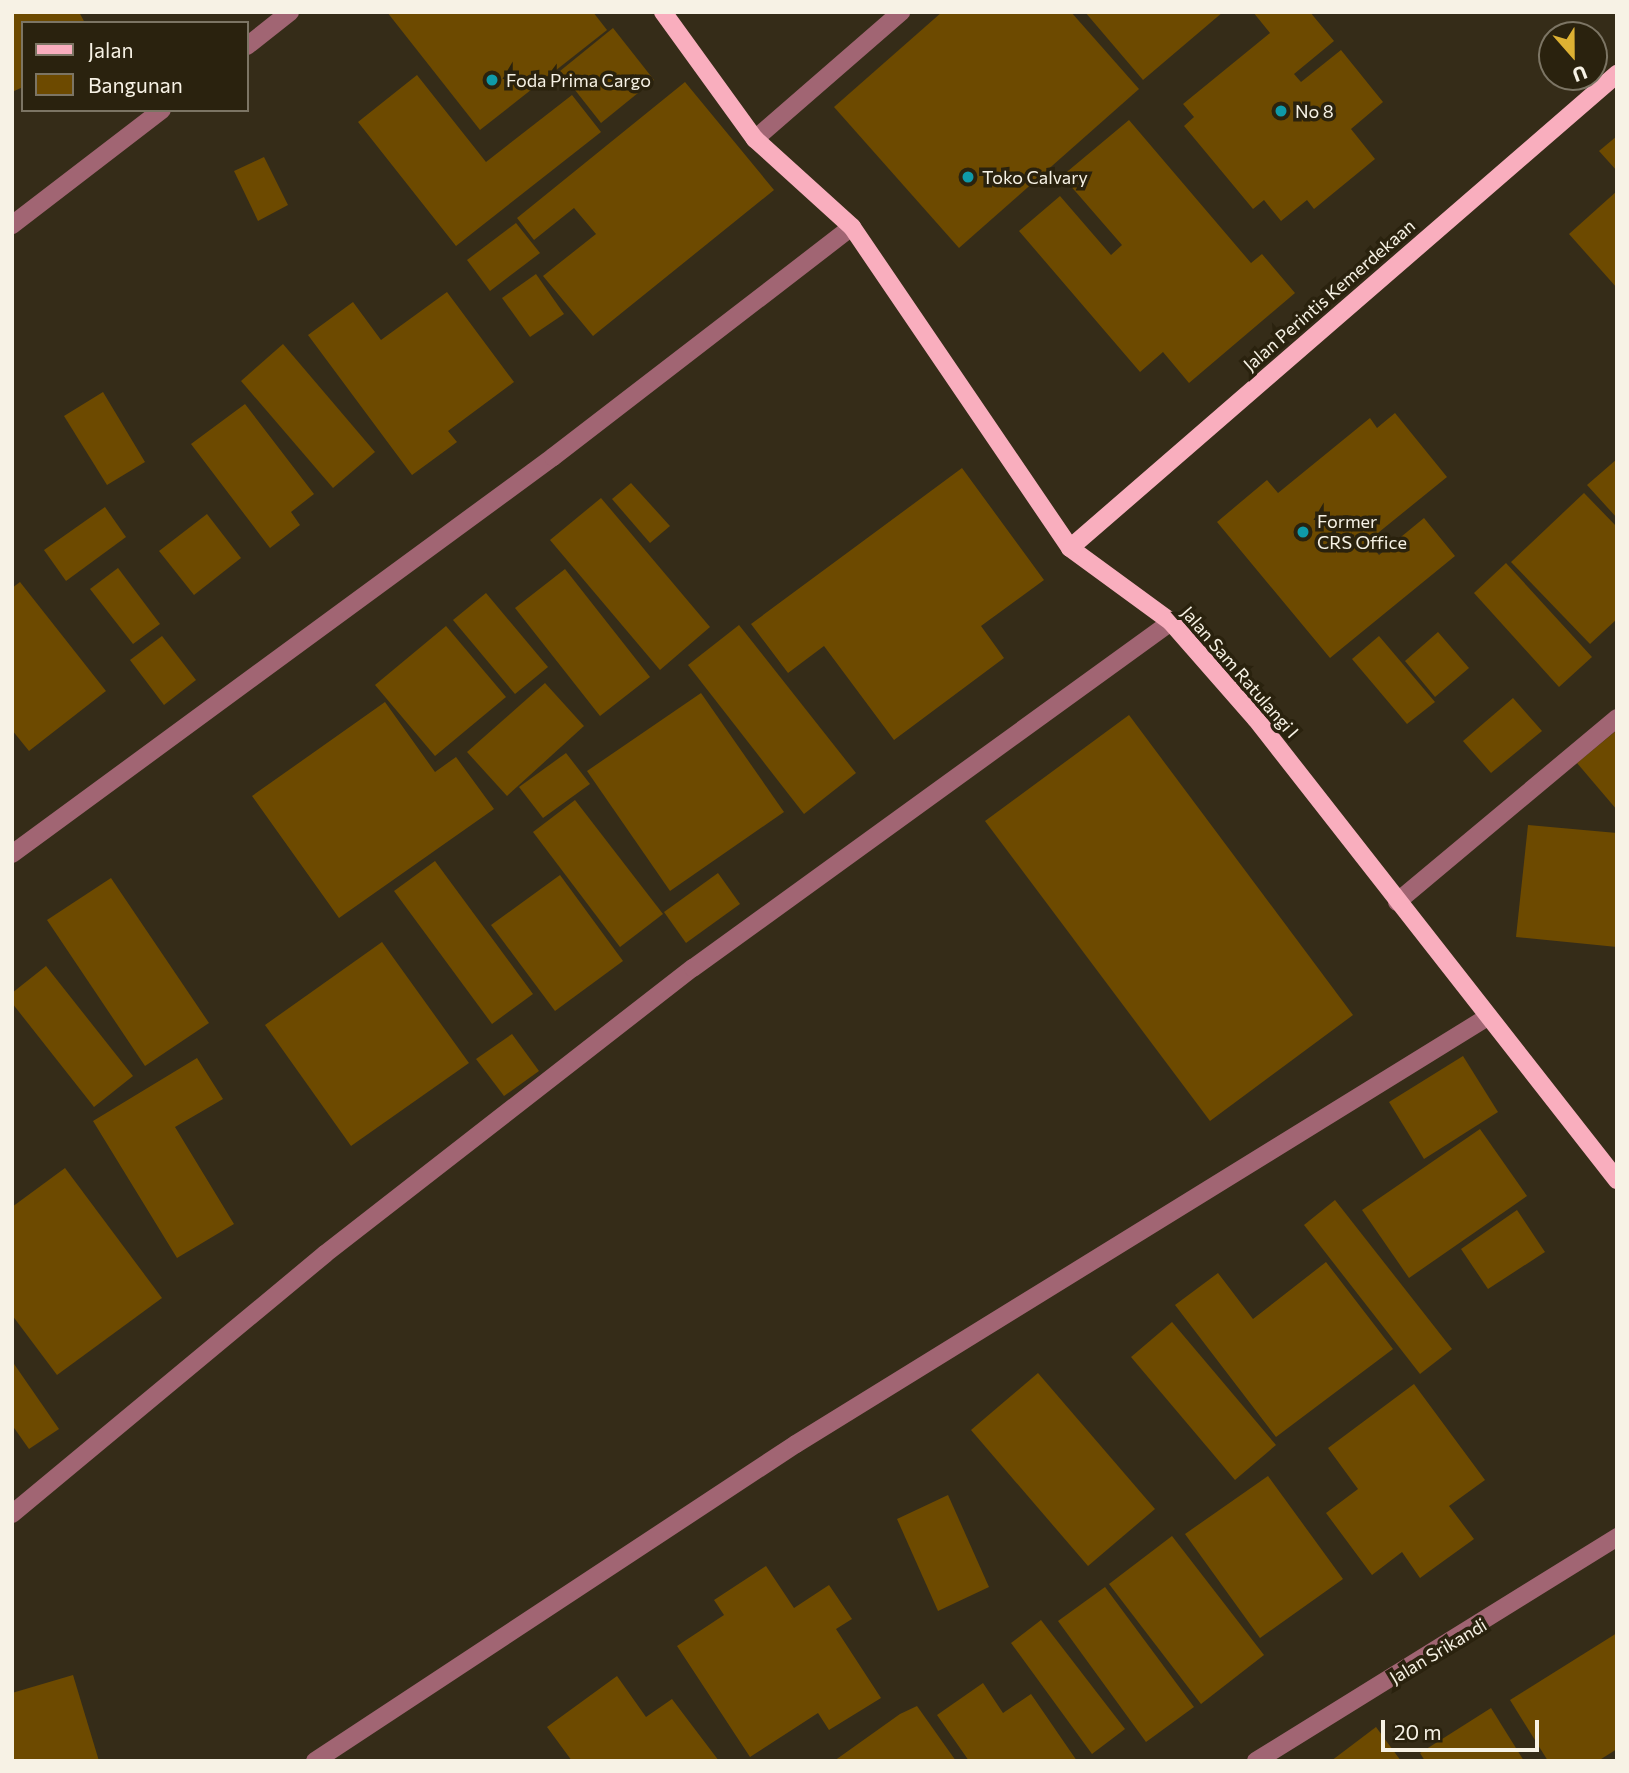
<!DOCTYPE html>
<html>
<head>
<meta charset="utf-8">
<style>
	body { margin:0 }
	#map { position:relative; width:1629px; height:1773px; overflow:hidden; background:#352c18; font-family:Commissioner,sans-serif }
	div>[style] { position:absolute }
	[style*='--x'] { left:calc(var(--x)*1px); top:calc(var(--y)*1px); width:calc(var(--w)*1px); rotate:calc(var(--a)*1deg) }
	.building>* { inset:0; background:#6d4a00 }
	.minor>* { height:18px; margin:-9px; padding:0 9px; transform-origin:9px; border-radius:9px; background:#a16573 }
	.major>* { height:18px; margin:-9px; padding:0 9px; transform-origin:9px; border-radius:9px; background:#f9aebe }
	.dots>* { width:19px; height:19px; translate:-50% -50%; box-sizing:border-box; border:4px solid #2a220e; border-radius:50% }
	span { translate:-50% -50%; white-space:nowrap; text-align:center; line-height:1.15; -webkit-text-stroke:7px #2a220e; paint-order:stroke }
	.poi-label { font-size:18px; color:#f7f2e5 }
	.left { translate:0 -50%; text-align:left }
	.street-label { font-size:18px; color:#f7f2e5 }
	.frame { position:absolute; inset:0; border:14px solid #f7f2e5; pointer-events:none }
	.legend { position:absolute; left:21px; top:21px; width:228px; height:91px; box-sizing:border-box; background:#2a220e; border:2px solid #7c7564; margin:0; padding:9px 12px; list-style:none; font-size:21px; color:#f7f2e5 }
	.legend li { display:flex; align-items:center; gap:14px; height:35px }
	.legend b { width:35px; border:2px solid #7c7564 }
	.north { position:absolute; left:1538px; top:21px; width:70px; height:70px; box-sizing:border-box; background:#2a220e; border:2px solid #7c7564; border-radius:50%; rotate:159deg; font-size:19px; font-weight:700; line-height:28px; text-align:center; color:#f7f2e5 }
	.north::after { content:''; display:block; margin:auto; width:24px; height:32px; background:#ddb133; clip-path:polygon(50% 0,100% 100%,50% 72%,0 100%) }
	.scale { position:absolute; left:1381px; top:1720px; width:158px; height:32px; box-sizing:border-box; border:4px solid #f7f2e5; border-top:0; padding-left:9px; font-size:21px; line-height:24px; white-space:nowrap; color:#f7f2e5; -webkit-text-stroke:5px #2a220e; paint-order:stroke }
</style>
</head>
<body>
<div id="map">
	<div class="building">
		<div style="clip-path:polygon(12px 12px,79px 12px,85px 23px,23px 23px,23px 87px,12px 92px)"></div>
		<div style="clip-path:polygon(387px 12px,593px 12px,607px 30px,480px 130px)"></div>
		<div style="clip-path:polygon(942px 12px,1071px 12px,1139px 89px,959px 248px,834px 107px)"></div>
		<div style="clip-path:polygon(1085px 12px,1223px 12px,1143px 80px)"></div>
		<div style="clip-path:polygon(1253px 12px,1310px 12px,1334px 41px,1294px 74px,1301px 82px,1341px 50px,1383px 102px,1351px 129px,1375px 159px,1314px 209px,1307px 200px,1281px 221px,1264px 200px,1253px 209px,1184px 126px,1194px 117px,1183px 104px,1270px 33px)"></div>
		<div style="clip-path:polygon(613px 28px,654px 80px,601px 123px,560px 71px)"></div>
		<div style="clip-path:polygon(417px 75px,486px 162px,572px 95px,601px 132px,456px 246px,358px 122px)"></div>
		<div style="clip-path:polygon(685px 82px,774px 190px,593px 336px,543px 276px,596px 234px,574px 208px,534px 240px,517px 218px)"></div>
		<div style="clip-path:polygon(1129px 120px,1251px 263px,1262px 254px,1295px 293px,1189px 383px,1163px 352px,1140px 372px,1019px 231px,1060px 196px,1111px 255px,1122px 245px,1062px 176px)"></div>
		<div style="clip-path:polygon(1617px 136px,1617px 171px,1599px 151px)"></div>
		<div style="clip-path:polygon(264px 157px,288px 205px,258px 221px,234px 171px)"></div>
		<div style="clip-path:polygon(1617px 191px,1617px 288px,1569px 234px)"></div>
		<div style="clip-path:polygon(516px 223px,540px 253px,490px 291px,467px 260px)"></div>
		<div style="clip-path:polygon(536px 274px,564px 314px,530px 337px,502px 298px)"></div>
		<div style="clip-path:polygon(447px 292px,514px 382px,448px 431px,457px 442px,412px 475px,308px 335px,353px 302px,381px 340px)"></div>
		<div style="clip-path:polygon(283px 344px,375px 452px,333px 488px,241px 381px)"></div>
		<div style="clip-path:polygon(103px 392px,145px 462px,107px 485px,64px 416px)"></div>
		<div style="clip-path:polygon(245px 404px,314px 494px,291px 512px,300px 525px,270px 548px,191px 444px)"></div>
		<div style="clip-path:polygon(1395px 413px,1447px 477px,1368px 541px,1379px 555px,1424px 518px,1455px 556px,1330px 658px,1217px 522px,1267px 480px,1278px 493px,1370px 418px,1377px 428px)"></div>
		<div style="clip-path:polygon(1617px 459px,1617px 518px,1587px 485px)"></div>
		<div style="clip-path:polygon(962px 468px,1044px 580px,981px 626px,1004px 658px,894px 740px,824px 646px,788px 673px,751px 624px)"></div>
		<div style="clip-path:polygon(631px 483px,670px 526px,650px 543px,612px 499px)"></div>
		<div style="clip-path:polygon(1584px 493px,1617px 527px,1617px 619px,1590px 644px,1511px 562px)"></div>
		<div style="clip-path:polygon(601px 498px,710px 627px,660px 670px,550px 540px)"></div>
		<div style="clip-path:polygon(105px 507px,126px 537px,66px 581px,44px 550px)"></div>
		<div style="clip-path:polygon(207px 514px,241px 558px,194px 595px,159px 551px)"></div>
		<div style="clip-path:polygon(1506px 563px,1592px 657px,1559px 687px,1474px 593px)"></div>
		<div style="clip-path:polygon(118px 568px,160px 624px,133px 644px,90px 589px)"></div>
		<div style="clip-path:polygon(565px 569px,650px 677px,600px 716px,515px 608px)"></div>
		<div style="clip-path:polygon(20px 582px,106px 691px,29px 751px,12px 730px,12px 588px)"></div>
		<div style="clip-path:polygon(486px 593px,548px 667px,515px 694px,453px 620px)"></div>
		<div style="clip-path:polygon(739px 625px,856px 773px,804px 814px,688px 665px)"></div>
		<div style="clip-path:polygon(446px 626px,506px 697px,435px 756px,375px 685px)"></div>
		<div style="clip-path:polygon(1438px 632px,1469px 668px,1435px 697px,1405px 661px)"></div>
		<div style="clip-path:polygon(162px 636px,196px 680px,164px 705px,130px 660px)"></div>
		<div style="clip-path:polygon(1379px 636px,1435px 702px,1407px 724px,1352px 659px)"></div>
		<div style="clip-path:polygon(545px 683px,584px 726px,507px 796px,467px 752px)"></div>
		<div style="clip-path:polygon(701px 693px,784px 812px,670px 891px,587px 771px)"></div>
		<div style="clip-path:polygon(1513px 698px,1542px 731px,1491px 773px,1463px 741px)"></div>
		<div style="clip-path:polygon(385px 702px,435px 772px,456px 757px,494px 809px,339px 918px,252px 796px)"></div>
		<div style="clip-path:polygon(1129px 715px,1353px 1015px,1210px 1121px,985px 821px)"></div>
		<div style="clip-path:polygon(1617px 730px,1617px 810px,1577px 763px)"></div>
		<div style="clip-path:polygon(566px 753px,590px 784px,543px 818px,519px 787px)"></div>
		<div style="clip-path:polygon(575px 800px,663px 914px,620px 947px,533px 832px)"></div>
		<div style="clip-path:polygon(1528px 825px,1617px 833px,1617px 947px,1516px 937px)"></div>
		<div style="clip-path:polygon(435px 861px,533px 994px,492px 1024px,394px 891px)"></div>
		<div style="clip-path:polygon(718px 873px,740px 904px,686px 943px,664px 912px)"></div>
		<div style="clip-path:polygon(560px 875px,623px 961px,555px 1011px,491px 925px)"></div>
		<div style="clip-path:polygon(111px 878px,209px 1023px,145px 1066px,47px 920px)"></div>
		<div style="clip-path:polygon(382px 942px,469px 1063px,351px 1146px,265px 1025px)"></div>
		<div style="clip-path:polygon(46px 966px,133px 1076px,94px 1107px,12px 1003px,12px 993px)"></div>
		<div style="clip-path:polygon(512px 1034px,539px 1071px,504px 1096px,476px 1059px)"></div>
		<div style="clip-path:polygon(1463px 1056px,1498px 1112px,1424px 1159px,1389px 1102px)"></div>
		<div style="clip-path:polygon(197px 1058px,223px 1099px,175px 1127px,234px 1224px,177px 1258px,93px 1121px)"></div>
		<div style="clip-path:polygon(1480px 1129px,1527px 1196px,1409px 1278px,1362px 1210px)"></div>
		<div style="clip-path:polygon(65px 1168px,162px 1298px,57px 1375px,12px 1315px,12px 1207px)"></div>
		<div style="clip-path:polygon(1335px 1200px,1452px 1349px,1420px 1374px,1304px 1225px)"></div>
		<div style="clip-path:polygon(1517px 1210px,1545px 1252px,1488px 1289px,1461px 1249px)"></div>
		<div style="clip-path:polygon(1326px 1262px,1393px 1349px,1276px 1437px,1175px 1305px,1218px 1273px,1253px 1319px)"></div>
		<div style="clip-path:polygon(1172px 1322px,1276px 1445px,1235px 1480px,1131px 1357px)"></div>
		<div style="clip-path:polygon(12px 1361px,59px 1429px,29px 1449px,12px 1425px)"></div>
		<div style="clip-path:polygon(1038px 1373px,1155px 1509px,1088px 1566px,971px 1430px)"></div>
		<div style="clip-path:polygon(1414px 1384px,1485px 1480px,1449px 1506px,1474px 1539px,1420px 1578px,1402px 1552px,1372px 1575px,1326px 1513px,1358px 1489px,1328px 1448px)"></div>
		<div style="clip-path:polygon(1268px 1476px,1343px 1579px,1260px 1638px,1185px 1534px)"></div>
		<div style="clip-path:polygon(948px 1495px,989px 1587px,938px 1611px,897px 1519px)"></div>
		<div style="clip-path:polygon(1172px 1536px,1264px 1655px,1201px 1704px,1109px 1584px)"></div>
		<div style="clip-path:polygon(766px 1566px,794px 1608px,829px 1585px,852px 1619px,836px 1629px,881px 1698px,829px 1730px,818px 1713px,750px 1757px,677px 1646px,724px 1615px,714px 1600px)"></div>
		<div style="clip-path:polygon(1105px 1587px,1194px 1707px,1146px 1742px,1058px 1621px)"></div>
		<div style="clip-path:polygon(1041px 1620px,1125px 1729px,1092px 1754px,1011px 1643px)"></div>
		<div style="clip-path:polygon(1617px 1633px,1617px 1749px,1598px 1761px,1548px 1761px,1510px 1700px)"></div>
		<div style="clip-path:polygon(73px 1675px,99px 1761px,12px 1761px,12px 1693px)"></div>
		<div style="clip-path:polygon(617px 1676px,646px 1717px,672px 1699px,719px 1761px,572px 1761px,547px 1727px)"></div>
		<div style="clip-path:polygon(983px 1683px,1003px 1713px,1031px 1694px,1077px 1761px,969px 1761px,937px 1715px)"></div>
		<div style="clip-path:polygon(917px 1706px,956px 1761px,834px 1761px,900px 1714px)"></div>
		<div style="clip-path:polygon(1491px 1708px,1524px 1761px,1425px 1761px,1420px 1753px)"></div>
		<div style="clip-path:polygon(1376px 1727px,1401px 1761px,1331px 1761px)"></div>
	</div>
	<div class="minor">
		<div style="--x:247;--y:46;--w:55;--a:-38.3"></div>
		<div style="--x:755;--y:139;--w:194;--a:-41"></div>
		<div style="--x:12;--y:225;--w:189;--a:-37.5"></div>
		<div style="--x:12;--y:854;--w:671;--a:-36.27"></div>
		<div style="--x:553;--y:457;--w:377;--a:-37.6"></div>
		<div style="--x:1397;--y:902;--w:287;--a:-39.9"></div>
		<div style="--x:12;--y:1514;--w:407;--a:-39.7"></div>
		<div style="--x:325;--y:1254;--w:466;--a:-37.9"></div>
		<div style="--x:693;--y:968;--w:590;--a:-35.9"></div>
		<div style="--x:315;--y:1761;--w:576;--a:-33.39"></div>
		<div style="--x:796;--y:1444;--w:811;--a:-31.69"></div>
		<div style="--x:1256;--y:1761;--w:425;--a:-31.8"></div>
	</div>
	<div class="major">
		<div style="--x:663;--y:12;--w:157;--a:54.1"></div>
		<div style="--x:755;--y:139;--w:131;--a:42.2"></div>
		<div style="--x:852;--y:227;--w:388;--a:55.8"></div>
		<div style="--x:1070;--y:548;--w:125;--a:36.2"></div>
		<div style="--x:1171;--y:622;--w:129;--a:48.8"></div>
		<div style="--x:1256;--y:719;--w:586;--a:51.94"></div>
		<div style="--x:1070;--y:548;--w:724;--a:-40.91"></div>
	</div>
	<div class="dots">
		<div style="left:492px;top:80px;background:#0f9aa8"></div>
		<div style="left:1281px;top:111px;background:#0f9aa8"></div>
		<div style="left:968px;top:177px;background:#0f9aa8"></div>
		<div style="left:1303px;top:532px;background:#0f9aa8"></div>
	</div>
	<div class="poi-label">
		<span class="left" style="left:506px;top:80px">Foda Prima Cargo</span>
		<span class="left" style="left:1295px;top:111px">No 8</span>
		<span class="left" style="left:982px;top:177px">Toko Calvary</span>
		<span class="left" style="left:1317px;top:532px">Former<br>CRS Office</span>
	</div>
	<div class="street-label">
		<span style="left:1329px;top:295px;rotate:-41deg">Jalan Perintis Kemerdekaan</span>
		<span style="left:1240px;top:672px;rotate:49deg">Jalan Sam Ratulangi I</span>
		<span style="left:1438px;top:1651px;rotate:-31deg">Jalan Srikandi</span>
	</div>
	<div class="frame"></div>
	<ul class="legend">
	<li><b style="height:9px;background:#f9aebe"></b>Jalan</li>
	<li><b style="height:19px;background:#6d4a00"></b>Bangunan</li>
	</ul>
	<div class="north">U</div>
	<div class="scale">20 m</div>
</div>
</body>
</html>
